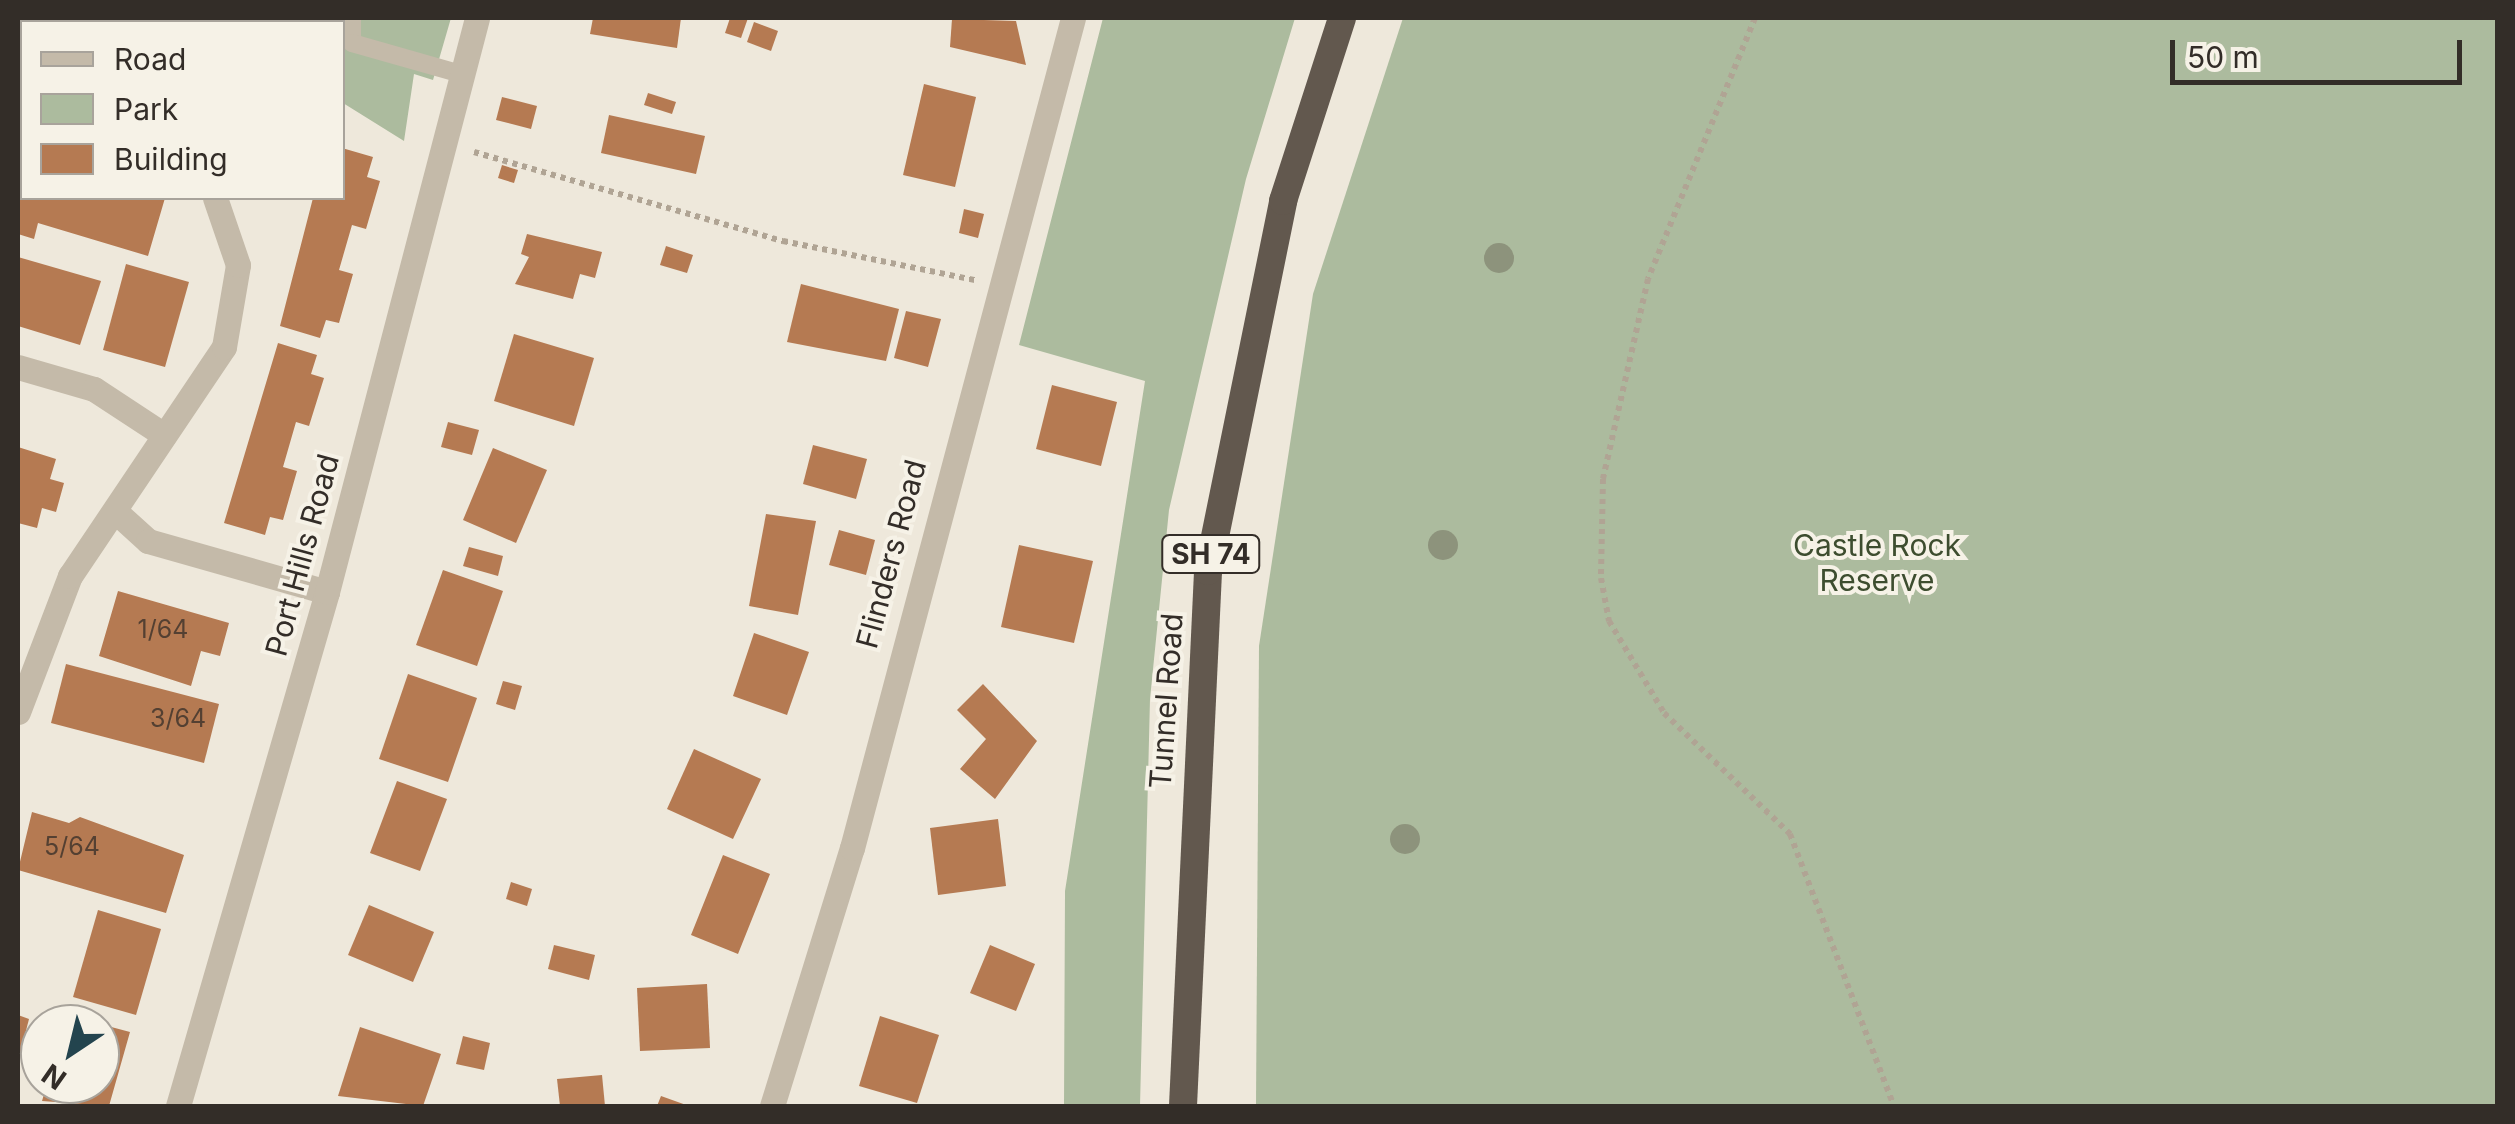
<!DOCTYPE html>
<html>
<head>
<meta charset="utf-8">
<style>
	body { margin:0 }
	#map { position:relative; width:2515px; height:1124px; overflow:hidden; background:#eee8db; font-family:Inter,sans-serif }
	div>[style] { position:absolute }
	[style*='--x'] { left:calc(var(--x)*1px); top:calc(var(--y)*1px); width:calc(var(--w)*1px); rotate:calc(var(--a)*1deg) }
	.green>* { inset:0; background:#acbb9e }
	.building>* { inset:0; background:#b57a52 }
	.path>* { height:6px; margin-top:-3px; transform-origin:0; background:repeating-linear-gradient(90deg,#b0a494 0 5px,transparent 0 10px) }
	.service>* { height:18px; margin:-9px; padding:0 9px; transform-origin:9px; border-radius:9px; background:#c4baa9 }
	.minor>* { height:25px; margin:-12.5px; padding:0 12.5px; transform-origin:12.5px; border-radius:12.5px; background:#c4baa9 }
	.trunk>* { height:28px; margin:-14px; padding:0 14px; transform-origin:14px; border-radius:14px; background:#62584e }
	.trees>* { width:30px; height:30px; margin:-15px; border-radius:50%; background:#8d937c }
	span { translate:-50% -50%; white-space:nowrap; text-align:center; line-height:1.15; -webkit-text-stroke:8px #f6f2e7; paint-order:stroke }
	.number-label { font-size:25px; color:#544032 }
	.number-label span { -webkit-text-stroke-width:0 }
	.shield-label span { padding:2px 8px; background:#f6f2e7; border:2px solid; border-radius:8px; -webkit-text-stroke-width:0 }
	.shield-label { font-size:28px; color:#332d28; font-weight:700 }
	.park-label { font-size:30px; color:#3d4d2f }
	.street-label { font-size:30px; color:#332d28 }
	.frame { position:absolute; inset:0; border:20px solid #332d28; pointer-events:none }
	.legend { position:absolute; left:20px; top:20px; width:325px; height:180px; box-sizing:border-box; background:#f6f2e7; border:2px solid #a8a39b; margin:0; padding:12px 18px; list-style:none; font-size:30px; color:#332d28 }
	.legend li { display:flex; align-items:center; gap:20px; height:50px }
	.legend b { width:50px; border:2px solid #a8a39b }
	.north { position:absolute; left:20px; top:1004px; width:100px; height:100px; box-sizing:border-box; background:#f6f2e7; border:2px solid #a8a39b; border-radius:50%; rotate:215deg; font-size:28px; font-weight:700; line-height:40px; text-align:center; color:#332d28 }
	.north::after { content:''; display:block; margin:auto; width:35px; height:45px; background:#23444e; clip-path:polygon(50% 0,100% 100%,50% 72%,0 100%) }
	.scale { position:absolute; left:2170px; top:40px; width:292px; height:45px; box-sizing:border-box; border:5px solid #332d28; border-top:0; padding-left:12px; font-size:30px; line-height:35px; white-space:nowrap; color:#332d28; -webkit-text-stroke:8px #f6f2e7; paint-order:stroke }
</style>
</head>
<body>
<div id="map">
	<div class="green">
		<div style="clip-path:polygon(203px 18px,451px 18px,433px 80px,414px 74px,404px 141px,343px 103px,342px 22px)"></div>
		<div style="clip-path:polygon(1103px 18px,1295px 18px,1246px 179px,1169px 510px,1150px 699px,1140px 1106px,1064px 1106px,1065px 891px,1145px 381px,1019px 345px)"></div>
		<div style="clip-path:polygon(1403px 18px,2497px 18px,2497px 1106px,1256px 1106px,1259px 646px,1313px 294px)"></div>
	</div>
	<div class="building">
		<div style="clip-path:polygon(18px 18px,98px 18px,106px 22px,22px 22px,22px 52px)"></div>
		<div style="clip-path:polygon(593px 18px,681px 18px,677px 48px,590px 34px)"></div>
		<div style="clip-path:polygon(730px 18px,748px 18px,741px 38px,725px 33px)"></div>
		<div style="clip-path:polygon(952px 19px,1016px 21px,1026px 65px,950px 47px)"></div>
		<div style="clip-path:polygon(754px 22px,778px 31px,771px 51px,747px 42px)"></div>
		<div style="clip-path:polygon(924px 84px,976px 97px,955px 187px,903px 175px)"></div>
		<div style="clip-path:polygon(648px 93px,676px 102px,672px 114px,644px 105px)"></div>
		<div style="clip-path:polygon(502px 97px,537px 106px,531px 129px,496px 120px)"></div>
		<div style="clip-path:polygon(609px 115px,705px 136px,696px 174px,601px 153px)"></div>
		<div style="clip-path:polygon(342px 148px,373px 157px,367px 177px,380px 181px,366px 229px,352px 225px,339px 270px,353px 274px,339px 323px,326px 320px,320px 338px,280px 326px,313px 198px,342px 198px)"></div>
		<div style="clip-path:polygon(21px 153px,22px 198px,165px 198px,148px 256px,38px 223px,34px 239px,18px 234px)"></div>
		<div style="clip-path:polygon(502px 165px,518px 170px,514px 183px,498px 178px)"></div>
		<div style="clip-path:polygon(964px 209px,984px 214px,978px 238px,959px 233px)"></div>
		<div style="clip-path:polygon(527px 234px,602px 252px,595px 278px,580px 274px,573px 299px,515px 284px,529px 257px,521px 254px)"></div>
		<div style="clip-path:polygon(666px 246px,693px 255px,687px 273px,660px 265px)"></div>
		<div style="clip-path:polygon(18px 257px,101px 281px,80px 345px,18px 326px)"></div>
		<div style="clip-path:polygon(126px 264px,189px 282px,165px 367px,103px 350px)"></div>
		<div style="clip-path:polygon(801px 284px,899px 309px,886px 361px,787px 342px)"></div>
		<div style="clip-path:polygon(906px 311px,941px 319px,928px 367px,894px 358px)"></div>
		<div style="clip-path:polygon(514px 334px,594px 358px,574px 426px,494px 401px)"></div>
		<div style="clip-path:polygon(278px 343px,317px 355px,311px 374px,324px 378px,309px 426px,296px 422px,283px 467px,297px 471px,283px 520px,270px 517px,265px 535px,224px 523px)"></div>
		<div style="clip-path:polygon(1052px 385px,1117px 402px,1101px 466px,1036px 449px)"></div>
		<div style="clip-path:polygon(448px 422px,479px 430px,472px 455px,441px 447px)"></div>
		<div style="clip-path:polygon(813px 445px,867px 459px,856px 499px,803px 484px)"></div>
		<div style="clip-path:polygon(18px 447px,56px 459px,50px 479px,64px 483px,56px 512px,42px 508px,37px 528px,18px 523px)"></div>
		<div style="clip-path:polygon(493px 448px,547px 470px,516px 543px,463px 520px)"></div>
		<div style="clip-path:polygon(766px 514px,816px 521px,798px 615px,749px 606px)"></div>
		<div style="clip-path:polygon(839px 530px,875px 540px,866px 575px,829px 565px)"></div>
		<div style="clip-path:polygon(1019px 545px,1093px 561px,1074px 643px,1001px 627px)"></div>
		<div style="clip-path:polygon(469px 547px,503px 556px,498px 576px,463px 566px)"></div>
		<div style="clip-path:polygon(443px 570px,503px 591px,477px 666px,416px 645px)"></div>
		<div style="clip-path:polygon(118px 591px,229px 623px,220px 656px,201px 651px,191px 686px,99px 656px)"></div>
		<div style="clip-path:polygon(754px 633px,809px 652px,787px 715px,733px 696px)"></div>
		<div style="clip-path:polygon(66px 664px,219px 704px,204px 763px,51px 723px)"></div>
		<div style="clip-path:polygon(408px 674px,477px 698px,448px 782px,379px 759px)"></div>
		<div style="clip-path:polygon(503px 681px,522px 686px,515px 710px,496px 704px)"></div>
		<div style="clip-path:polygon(983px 684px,1037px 741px,995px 799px,960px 769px,986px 739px,957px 710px)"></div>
		<div style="clip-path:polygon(694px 749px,761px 779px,733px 839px,667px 809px)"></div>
		<div style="clip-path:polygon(397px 781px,447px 799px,420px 871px,370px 853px)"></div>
		<div style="clip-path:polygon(32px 812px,69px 823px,80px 817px,184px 855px,166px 913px,18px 870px)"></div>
		<div style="clip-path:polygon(998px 819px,1006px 886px,938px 895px,930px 828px)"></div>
		<div style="clip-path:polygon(723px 855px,770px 874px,738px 954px,691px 935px)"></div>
		<div style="clip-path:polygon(511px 882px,532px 889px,527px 906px,506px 899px)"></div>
		<div style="clip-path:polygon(369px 905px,434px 932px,413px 982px,348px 955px)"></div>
		<div style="clip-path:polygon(98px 910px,161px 929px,136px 1015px,73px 997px)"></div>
		<div style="clip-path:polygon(554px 945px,595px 955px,589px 980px,548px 969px)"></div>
		<div style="clip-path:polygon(990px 945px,1035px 964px,1016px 1011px,970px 993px)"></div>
		<div style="clip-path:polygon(707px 984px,710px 1048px,640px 1051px,637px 988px)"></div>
		<div style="clip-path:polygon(67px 1014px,97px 1023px,97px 1024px,64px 1024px)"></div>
		<div style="clip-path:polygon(18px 1015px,29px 1019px,19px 1058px,18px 1058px)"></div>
		<div style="clip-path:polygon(880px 1016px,939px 1035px,917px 1103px,859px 1086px)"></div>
		<div style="clip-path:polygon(100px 1024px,130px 1032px,109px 1106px,42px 1101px,47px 1084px,100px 1084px)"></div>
		<div style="clip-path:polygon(360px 1027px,441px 1054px,423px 1106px,338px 1096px)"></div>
		<div style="clip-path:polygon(463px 1036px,490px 1043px,484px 1070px,456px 1064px)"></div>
		<div style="clip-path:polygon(602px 1075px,605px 1106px,560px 1106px,557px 1079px)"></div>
		<div style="clip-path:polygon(661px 1096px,689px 1106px,657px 1106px)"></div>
	</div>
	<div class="path">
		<div style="--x:1755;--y:18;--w:282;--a:112.3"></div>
		<div style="--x:1648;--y:279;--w:205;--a:102.7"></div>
		<div style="--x:1603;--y:479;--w:99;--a:91.2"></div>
		<div style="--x:1601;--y:578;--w:44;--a:79.5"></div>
		<div style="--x:1609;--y:621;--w:107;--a:59.1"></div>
		<div style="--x:1664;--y:713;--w:175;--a:43.8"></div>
		<div style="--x:1790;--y:834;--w:291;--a:69.1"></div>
		<div style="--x:474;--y:152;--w:322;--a:16.1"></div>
		<div style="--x:783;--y:241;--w:196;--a:11.5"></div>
	</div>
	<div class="service">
		<div style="--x:352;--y:18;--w:25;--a:90"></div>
		<div style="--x:352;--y:43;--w:113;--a:15.9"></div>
	</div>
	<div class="minor">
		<div style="--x:18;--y:94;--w:4;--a:27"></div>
		<div style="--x:18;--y:367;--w:79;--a:16.1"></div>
		<div style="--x:94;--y:389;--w:84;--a:33.3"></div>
		<div style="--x:116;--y:512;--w:43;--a:42.2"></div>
		<div style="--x:148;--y:541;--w:186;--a:15.9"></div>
		<div style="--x:18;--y:712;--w:146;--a:-69.1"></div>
		<div style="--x:70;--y:576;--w:276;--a:-56.1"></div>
		<div style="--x:224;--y:347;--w:83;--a:-80.3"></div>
		<div style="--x:238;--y:265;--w:71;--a:-108.9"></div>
		<div style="--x:178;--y:1106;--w:535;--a:-73.83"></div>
		<div style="--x:327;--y:592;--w:593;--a:-75.35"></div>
		<div style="--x:772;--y:1106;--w:270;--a:-72.8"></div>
		<div style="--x:852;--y:848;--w:859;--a:-75.09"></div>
	</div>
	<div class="trunk">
		<div style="--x:1183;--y:1106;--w:536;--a:-87.32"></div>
		<div style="--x:1208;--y:571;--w:378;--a:-78.5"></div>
		<div style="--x:1283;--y:201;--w:192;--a:-72.1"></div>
	</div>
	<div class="trees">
		<div style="left:1499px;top:258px"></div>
		<div style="left:1443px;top:545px"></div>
		<div style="left:1405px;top:839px"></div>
	</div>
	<div class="number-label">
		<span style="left:163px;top:629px">1/64</span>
		<span style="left:178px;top:718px">3/64</span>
		<span style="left:72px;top:846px">5/64</span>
	</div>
	<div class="shield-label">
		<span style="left:1211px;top:554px">SH 74</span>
	</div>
	<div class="park-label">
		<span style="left:1877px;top:562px">Castle Rock<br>Reserve</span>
	</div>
	<div class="street-label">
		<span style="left:891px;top:554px;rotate:-75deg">Flinders Road</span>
		<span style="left:302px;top:555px;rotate:-75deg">Port Hills Road</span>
		<span style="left:1166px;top:701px;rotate:-86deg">Tunnel Road</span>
	</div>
	<div class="frame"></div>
	<ul class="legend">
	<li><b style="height:12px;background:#c4baa9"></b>Road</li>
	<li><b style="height:28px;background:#acbb9e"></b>Park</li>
	<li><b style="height:28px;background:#b57a52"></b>Building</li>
	</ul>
	<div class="north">N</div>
	<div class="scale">50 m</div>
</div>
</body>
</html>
